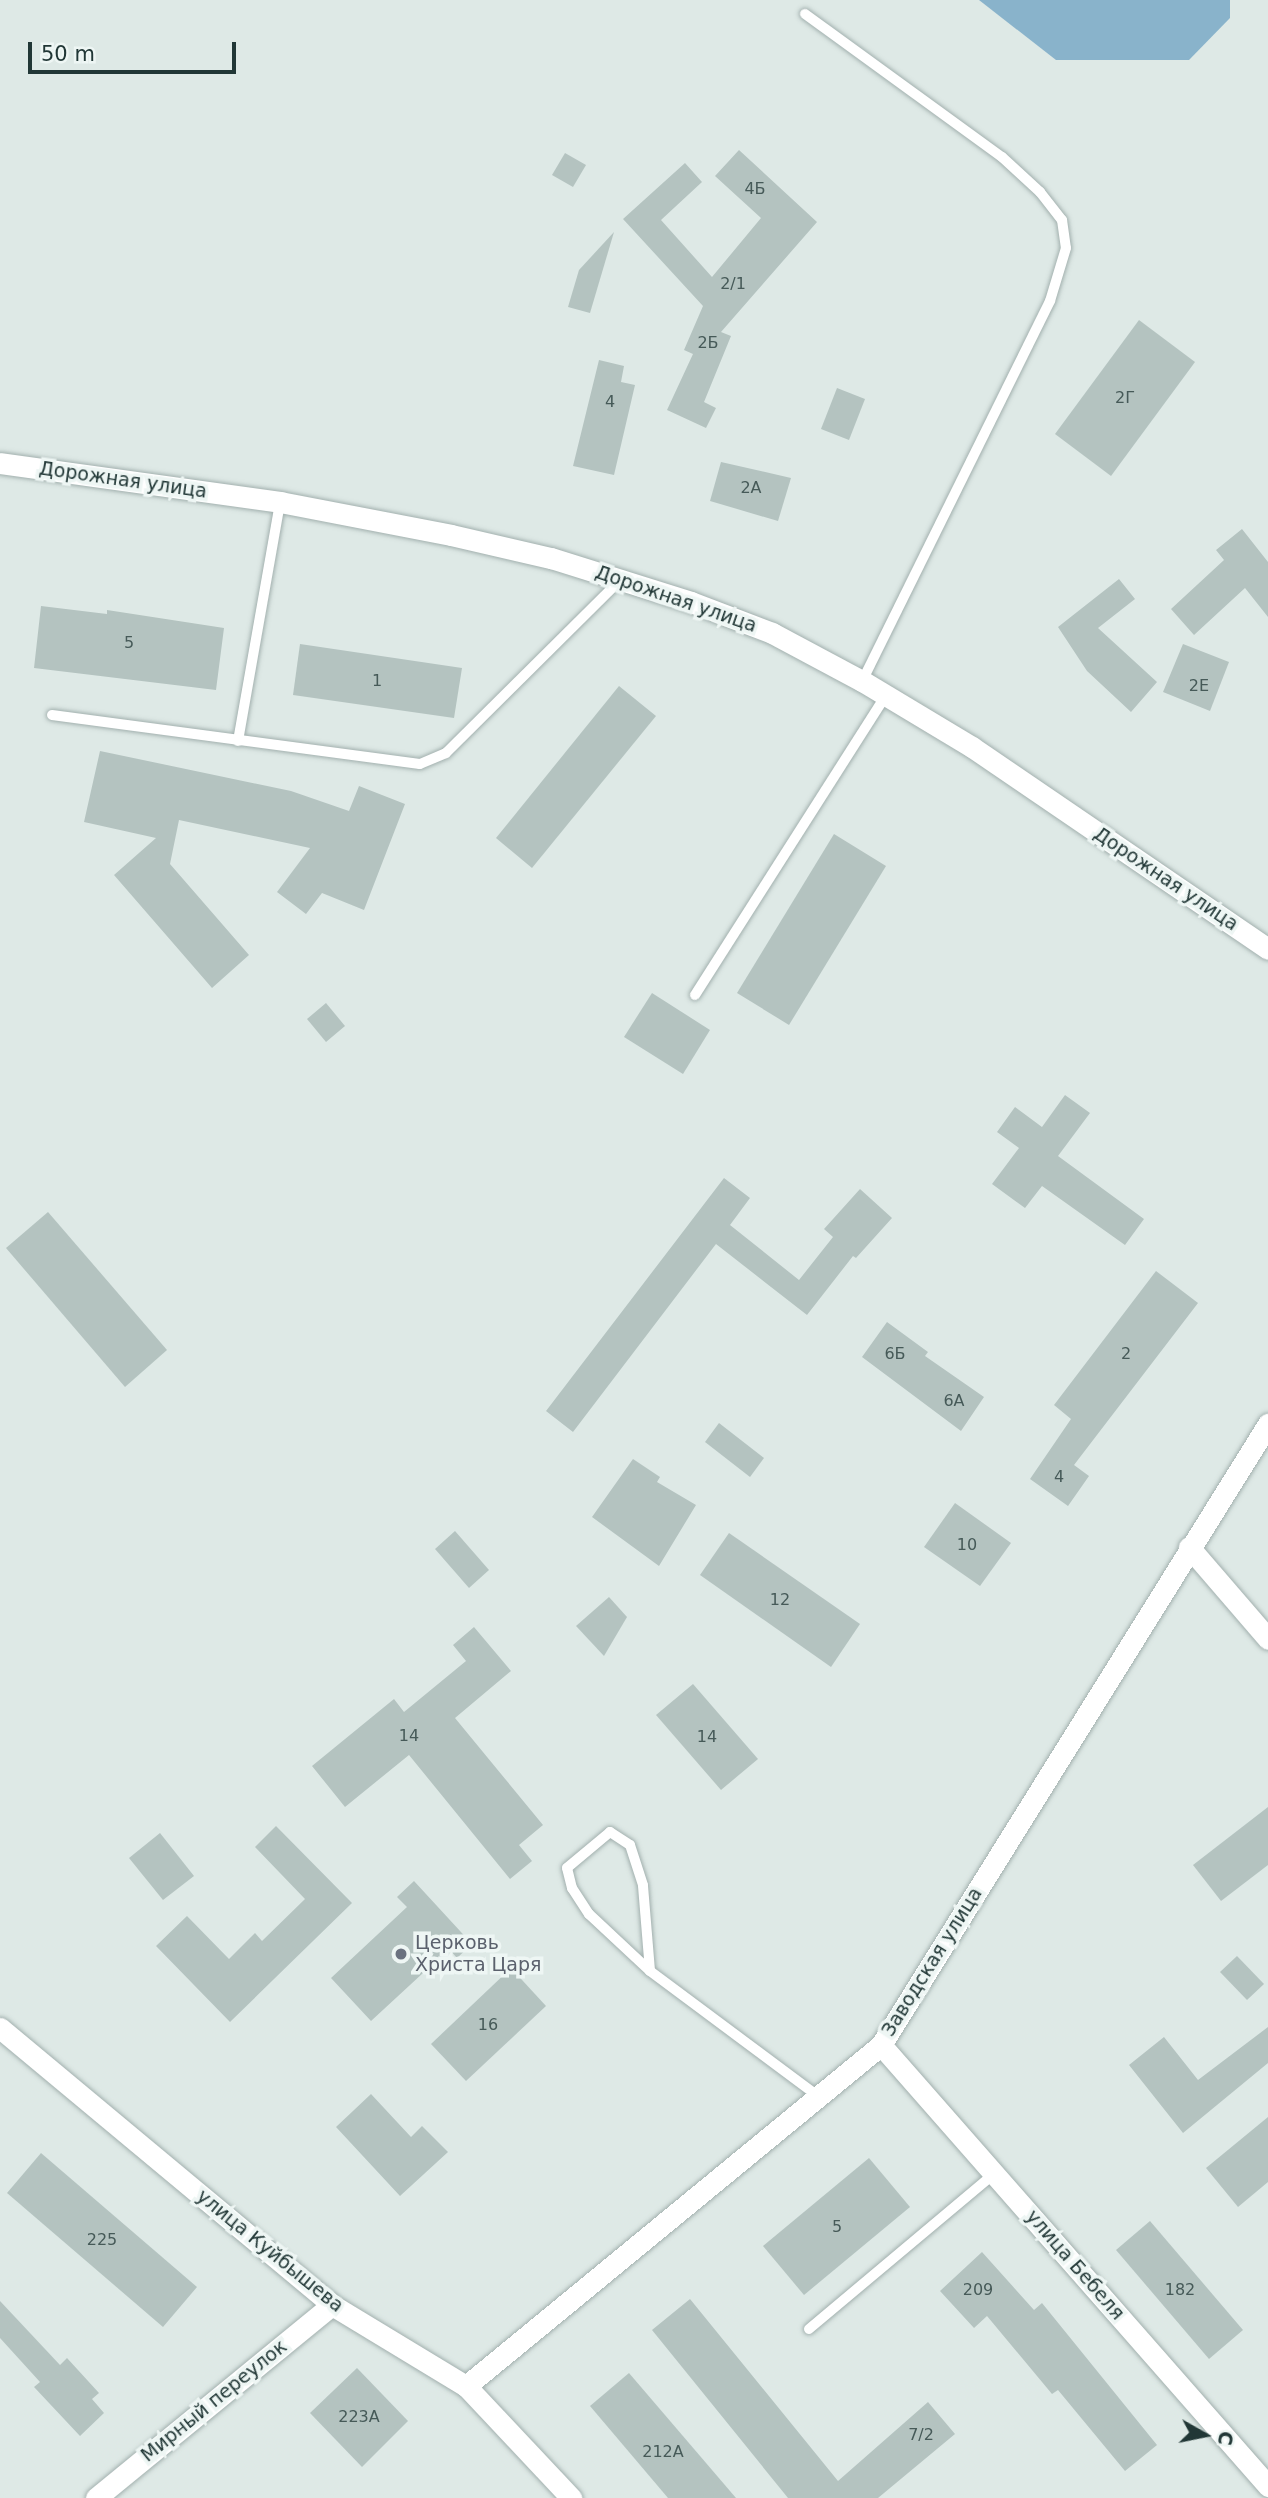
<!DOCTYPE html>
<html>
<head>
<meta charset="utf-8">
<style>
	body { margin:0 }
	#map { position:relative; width:1268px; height:2498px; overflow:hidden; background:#dee9e6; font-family:"DejaVu Sans",sans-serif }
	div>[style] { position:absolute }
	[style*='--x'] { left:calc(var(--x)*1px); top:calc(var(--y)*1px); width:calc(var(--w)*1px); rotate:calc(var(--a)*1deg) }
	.water>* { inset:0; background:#89b3cb }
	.building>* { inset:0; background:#b4c3c0 }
	.roads { filter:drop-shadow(0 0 2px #a2b0ae) drop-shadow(0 0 2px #a2b0ae) }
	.lane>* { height:10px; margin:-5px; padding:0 5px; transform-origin:5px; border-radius:5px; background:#fff }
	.street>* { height:21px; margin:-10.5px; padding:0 10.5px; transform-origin:10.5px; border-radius:10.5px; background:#fff }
	.secondary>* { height:21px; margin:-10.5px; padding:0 10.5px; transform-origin:10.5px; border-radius:10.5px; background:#fff }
	.dots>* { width:19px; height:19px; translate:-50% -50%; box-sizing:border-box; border:4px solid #eef6f4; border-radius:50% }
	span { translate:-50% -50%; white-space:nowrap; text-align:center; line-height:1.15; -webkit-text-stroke:7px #eef6f4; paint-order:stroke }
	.number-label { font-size:16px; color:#465a58 }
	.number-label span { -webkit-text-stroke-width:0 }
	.street-label { font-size:19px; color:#213736 }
	.worship-label { font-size:19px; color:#5b616d }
	.left { translate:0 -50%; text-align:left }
	.north { position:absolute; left:1170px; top:2400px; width:70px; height:70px; -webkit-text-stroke:5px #eef6f4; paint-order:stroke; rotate:99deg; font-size:19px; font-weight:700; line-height:28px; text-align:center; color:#213736 }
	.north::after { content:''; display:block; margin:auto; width:24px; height:32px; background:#213736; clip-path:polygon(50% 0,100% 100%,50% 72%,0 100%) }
	.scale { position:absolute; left:28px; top:42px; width:208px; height:32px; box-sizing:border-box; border:4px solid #213736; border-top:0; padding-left:9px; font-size:21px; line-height:24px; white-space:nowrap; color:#213736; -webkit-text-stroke:5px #eef6f4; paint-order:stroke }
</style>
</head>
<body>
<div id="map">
	<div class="water">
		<div style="clip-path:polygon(979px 0,1230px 0,1230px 18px,1189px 60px,1056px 60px)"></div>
	</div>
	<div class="building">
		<div style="clip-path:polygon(739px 150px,817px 222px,721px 332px,731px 336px,704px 402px,716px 408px,706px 428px,667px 410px,693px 354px,684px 350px,703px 306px,623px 219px,685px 163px,702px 182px,661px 220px,712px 277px,761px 218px,715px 176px)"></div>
		<div style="clip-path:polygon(565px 153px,586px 165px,573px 187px,552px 175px)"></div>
		<div style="clip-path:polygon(614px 232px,590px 313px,568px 307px,579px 270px)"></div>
		<div style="clip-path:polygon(1139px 320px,1195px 362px,1111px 476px,1055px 434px)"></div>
		<div style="clip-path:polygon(599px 360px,624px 366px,621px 382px,635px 385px,614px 475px,573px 466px)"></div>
		<div style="clip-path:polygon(837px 388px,865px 399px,849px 440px,821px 429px)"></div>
		<div style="clip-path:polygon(721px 462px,791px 478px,778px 521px,710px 501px)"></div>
		<div style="clip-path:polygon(1242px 529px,1268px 562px,1268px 617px,1245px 588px,1194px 635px,1171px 609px,1224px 560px,1216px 550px)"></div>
		<div style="clip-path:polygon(1119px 579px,1135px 599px,1098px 628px,1157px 682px,1131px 712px,1087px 671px,1058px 627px)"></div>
		<div style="clip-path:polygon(41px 606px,107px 614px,107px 610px,224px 628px,216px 690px,34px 668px)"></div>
		<div style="clip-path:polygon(300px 644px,462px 668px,454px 718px,293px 695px)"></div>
		<div style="clip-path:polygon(1183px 644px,1229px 662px,1210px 711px,1163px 692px)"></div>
		<div style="clip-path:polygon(619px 686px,656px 716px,532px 868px,496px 838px)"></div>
		<div style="clip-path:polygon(100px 751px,291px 791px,349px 811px,359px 786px,405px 804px,364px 910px,322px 893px,306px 914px,277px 892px,310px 848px,179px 820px,170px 864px,249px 955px,212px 988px,114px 875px,156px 838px,84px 822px)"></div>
		<div style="clip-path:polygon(834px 834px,886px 866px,789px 1025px,737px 993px)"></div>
		<div style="clip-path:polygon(652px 993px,710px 1030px,683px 1074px,624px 1037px)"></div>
		<div style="clip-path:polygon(326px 1003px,345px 1026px,326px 1042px,307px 1019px)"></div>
		<div style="clip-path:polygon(1065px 1095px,1090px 1113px,1058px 1156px,1144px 1219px,1125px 1245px,1042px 1186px,1025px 1208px,992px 1184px,1019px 1148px,997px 1132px,1015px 1107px,1042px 1127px)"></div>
		<div style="clip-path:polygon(724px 1178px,750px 1198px,730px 1225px,799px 1280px,833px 1237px,824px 1229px,860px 1189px,892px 1218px,856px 1258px,853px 1256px,807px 1315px,716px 1244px,573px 1432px,546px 1411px)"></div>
		<div style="clip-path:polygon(48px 1212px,167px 1350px,125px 1387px,6px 1248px)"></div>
		<div style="clip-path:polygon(1156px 1271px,1198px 1303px,1074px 1465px,1089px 1476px,1068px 1506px,1030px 1479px,1071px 1419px,1054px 1405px)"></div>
		<div style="clip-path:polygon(887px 1322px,928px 1352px,925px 1356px,984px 1397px,961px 1431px,862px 1357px)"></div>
		<div style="clip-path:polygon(719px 1423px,764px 1458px,750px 1477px,705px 1442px)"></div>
		<div style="clip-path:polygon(633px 1459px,660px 1477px,657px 1482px,696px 1505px,659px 1566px,592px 1517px)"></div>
		<div style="clip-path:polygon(955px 1503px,1011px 1543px,980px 1586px,924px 1547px)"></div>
		<div style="clip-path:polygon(455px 1531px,489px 1570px,469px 1588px,435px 1549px)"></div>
		<div style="clip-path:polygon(729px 1533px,860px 1624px,831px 1667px,700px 1575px)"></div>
		<div style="clip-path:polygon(609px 1597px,627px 1617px,604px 1656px,576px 1626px)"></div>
		<div style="clip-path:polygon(474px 1627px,511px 1671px,455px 1718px,543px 1825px,519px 1845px,532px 1861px,510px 1879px,409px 1755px,345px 1807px,312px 1766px,394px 1699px,404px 1712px,466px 1661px,453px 1645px)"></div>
		<div style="clip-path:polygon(693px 1684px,758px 1759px,721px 1790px,656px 1715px)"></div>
		<div style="clip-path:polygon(1268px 1807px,1268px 1865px,1221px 1901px,1193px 1865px)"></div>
		<div style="clip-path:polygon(276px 1826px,352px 1903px,230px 2022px,156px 1946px,187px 1916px,229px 1959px,255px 1933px,262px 1941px,305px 1899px,255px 1847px)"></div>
		<div style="clip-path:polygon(160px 1833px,194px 1876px,163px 1900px,129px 1858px)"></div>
		<div style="clip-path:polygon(414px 1881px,472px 1944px,457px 1958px,449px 1949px,371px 2021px,331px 1978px,407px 1907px,397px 1897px)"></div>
		<div style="clip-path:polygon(1237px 1956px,1264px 1984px,1247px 2000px,1220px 1972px)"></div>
		<div style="clip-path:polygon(511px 1968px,546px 2006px,466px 2081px,431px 2044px)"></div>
		<div style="clip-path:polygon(1268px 2027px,1268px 2063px,1183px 2133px,1129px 2065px,1164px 2037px,1198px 2080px)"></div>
		<div style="clip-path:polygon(371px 2094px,411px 2137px,422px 2126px,448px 2152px,400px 2196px,336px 2127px)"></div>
		<div style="clip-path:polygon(1268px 2117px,1268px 2182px,1238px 2207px,1206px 2168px)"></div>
		<div style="clip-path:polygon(41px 2153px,197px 2287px,163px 2327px,7px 2193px)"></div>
		<div style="clip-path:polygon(869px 2158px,910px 2207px,804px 2295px,763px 2246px)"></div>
		<div style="clip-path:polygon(1150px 2221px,1243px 2330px,1209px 2359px,1116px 2250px)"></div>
		<div style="clip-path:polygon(982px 2252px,1034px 2310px,1042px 2303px,1157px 2445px,1125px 2471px,1058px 2390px,1052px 2394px,987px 2316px,974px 2328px,940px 2291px)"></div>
		<div style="clip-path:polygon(690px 2299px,838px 2481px,928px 2402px,955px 2434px,878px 2498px,788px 2498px,652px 2330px)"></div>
		<div style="clip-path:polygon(0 2301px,60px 2365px,67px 2358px,99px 2393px,92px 2399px,104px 2413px,80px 2436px,34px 2387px,40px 2382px,0 2338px)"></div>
		<div style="clip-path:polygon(357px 2368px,408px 2421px,362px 2467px,310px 2413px)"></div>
		<div style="clip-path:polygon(629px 2373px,736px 2498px,668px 2498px,590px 2406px)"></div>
	</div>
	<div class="roads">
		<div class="lane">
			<div style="--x:805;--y:14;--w:243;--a:36"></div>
			<div style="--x:1002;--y:157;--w:52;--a:42.6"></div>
			<div style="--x:1040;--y:192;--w:36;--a:52"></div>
			<div style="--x:1062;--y:220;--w:28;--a:82"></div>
			<div style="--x:1066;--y:248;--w:55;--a:106.8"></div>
			<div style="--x:1050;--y:301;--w:424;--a:116.3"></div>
			<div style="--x:52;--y:715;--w:371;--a:7.6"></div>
			<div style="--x:420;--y:764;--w:28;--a:-23"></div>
			<div style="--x:446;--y:753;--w:248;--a:-44.8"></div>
			<div style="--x:238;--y:741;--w:243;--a:-80"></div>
			<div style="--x:695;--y:995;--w:356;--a:-57.5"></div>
			<div style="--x:650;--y:1971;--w:86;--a:-94.7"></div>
			<div style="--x:643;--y:1885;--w:42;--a:-108"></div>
			<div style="--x:630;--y:1845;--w:24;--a:-147"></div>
			<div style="--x:610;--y:1832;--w:56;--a:140.1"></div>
			<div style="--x:567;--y:1868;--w:21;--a:76"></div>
			<div style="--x:572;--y:1888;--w:31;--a:57"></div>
			<div style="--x:589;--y:1914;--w:83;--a:43.1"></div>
			<div style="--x:650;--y:1971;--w:211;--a:36.7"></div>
			<div style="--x:809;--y:2329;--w:241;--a:-40"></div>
		</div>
		<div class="street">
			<div style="--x:1189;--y:1547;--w:121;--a:49.3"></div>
			<div style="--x:881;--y:2045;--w:587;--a:48.73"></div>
			<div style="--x:96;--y:2498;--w:305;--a:-39.3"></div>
		</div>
		<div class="secondary">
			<div style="--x:0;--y:463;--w:283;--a:7.9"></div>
			<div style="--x:280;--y:502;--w:174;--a:10.9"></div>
			<div style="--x:451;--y:535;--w:103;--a:13"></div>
			<div style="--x:551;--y:558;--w:147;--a:17.4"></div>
			<div style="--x:691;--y:602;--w:87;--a:20.9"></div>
			<div style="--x:772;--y:633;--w:102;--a:28.1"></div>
			<div style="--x:862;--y:681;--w:128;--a:31"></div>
			<div style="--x:972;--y:747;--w:358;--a:34.3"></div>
			<div style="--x:0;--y:2028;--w:432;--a:39.8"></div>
			<div style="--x:332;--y:2305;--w:157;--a:31.2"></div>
			<div style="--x:466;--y:2386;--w:154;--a:46.8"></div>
			<div style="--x:466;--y:2386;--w:537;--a:-39.41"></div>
			<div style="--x:881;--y:2045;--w:732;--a:-58.07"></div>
		</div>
	</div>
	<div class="dots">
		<div style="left:401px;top:1954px;background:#6b7280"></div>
	</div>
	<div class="number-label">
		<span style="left:755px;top:189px">4Б</span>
		<span style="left:733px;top:284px">2/1</span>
		<span style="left:708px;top:343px">2Б</span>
		<span style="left:1125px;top:398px">2Г</span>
		<span style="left:610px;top:402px">4</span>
		<span style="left:751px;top:488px">2А</span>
		<span style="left:129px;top:643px">5</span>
		<span style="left:377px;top:681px">1</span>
		<span style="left:1199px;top:686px">2Е</span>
		<span style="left:895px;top:1354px">6Б</span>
		<span style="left:1126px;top:1354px">2</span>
		<span style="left:954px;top:1401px">6А</span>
		<span style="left:1059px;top:1477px">4</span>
		<span style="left:967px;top:1545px">10</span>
		<span style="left:780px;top:1600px">12</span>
		<span style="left:409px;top:1736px">14</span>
		<span style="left:707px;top:1737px">14</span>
		<span style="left:488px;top:2025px">16</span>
		<span style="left:837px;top:2227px">5</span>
		<span style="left:102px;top:2240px">225</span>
		<span style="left:978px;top:2290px">209</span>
		<span style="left:1180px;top:2290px">182</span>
		<span style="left:359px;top:2417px">223А</span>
		<span style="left:921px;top:2435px">7/2</span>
		<span style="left:663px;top:2452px">212А</span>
	</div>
	<div class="street-label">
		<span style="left:123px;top:480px;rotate:8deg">Дорожная улица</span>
		<span style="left:676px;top:599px;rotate:19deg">Дорожная улица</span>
		<span style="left:1166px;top:879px;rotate:34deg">Дорожная улица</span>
		<span style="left:932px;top:1962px;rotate:-58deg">Заводская улица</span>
		<span style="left:270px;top:2251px;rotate:39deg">улица Куйбышева</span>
		<span style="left:1075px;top:2265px;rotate:49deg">улица Бебеля</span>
		<span style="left:214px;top:2401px;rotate:-39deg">Мирный переулок</span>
	</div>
	<div class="worship-label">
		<span class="left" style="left:415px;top:1954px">Церковь<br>Христа Царя</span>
	</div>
	<div class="north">С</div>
	<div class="scale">50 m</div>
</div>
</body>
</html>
